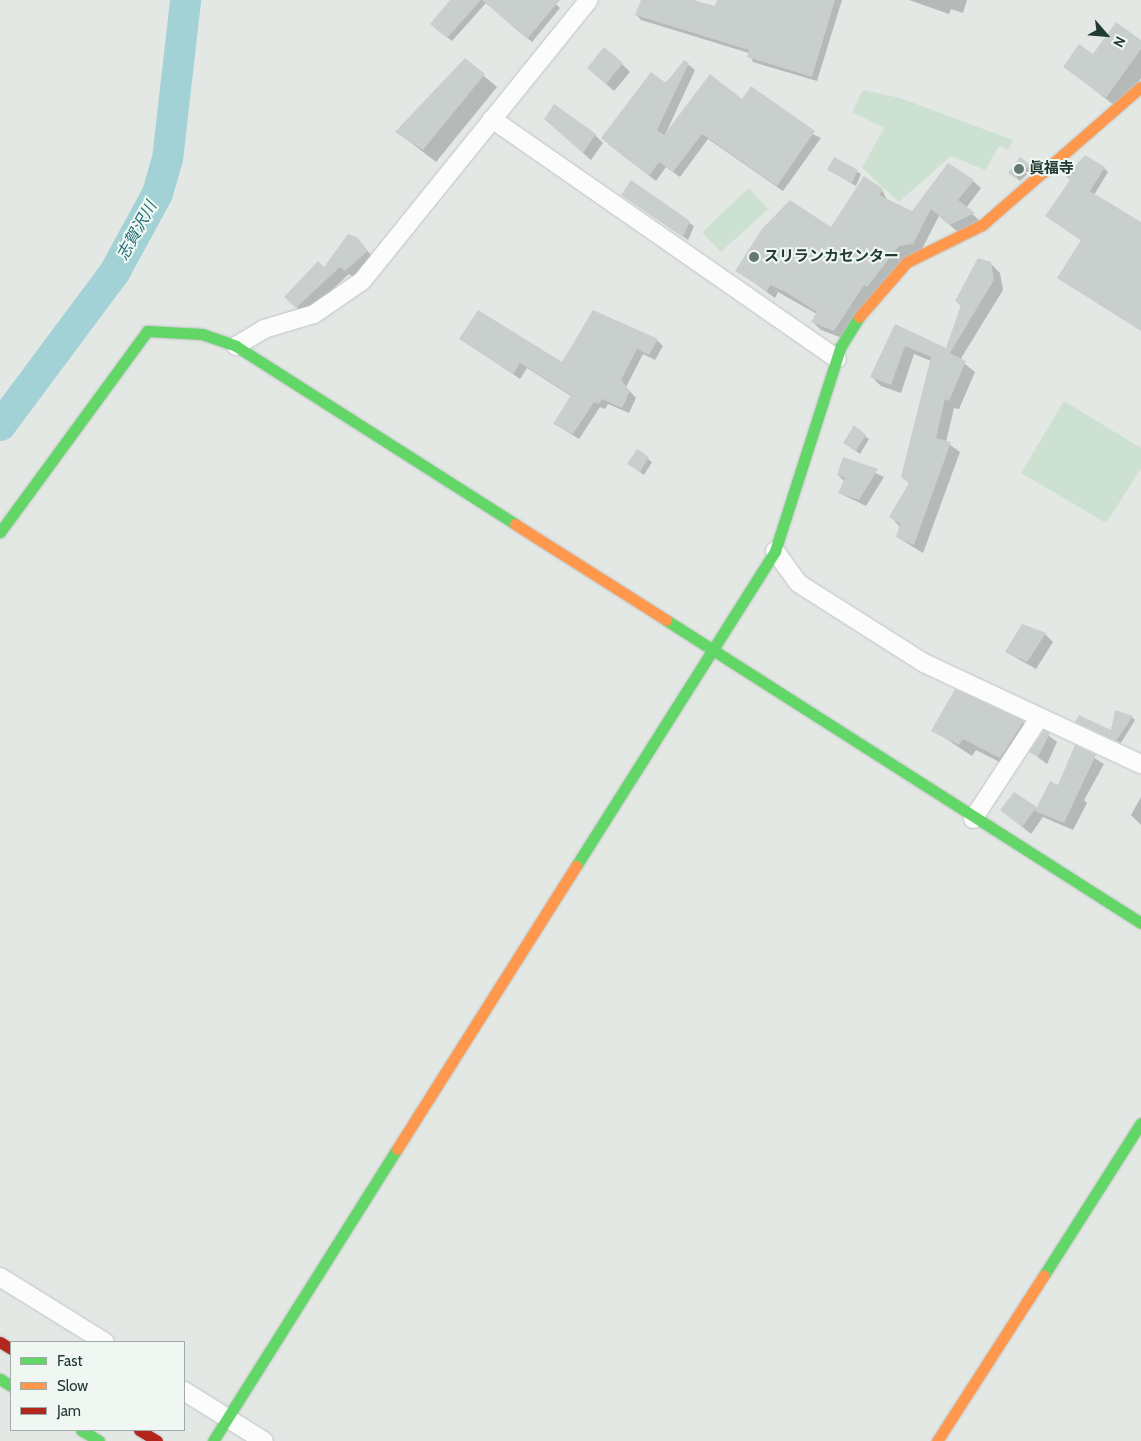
<!DOCTYPE html>
<html>
<head>
<meta charset="utf-8">
<style>
	body { margin:0 }
	#map { position:relative; width:1141px; height:1441px; overflow:hidden; background:#e3e8e5; font-family:Cabin,"Noto Sans JP",sans-serif }
	div>[style] { position:absolute }
	[style*='--x'] { left:calc(var(--x)*1px); top:calc(var(--y)*1px); width:calc(var(--w)*1px); rotate:calc(var(--a)*1deg) }
	.green>* { inset:0; background:#cce1d1 }
	.shadow>* { inset:0; background:#0003 }
	.river>* { height:31px; margin:-15.5px; padding:0 15.5px; transform-origin:15.5px; border-radius:15.5px; background:#a3d2d6 }
	.building>* { inset:0; background:#c9cfcc }
	.roads { filter:drop-shadow(0 0 1px #c0c5c2) drop-shadow(0 0 1px #c0c5c2) }
	.street>* { height:18px; margin:-9px; padding:0 9px; transform-origin:9px; border-radius:9px; background:#fbfcfb }
	.fast>* { height:11px; margin:-5.5px; padding:0 5.5px; transform-origin:5.5px; border-radius:5.5px; background:#63d668 }
	.slow>* { height:11px; margin:-5.5px; padding:0 5.5px; transform-origin:5.5px; border-radius:5.5px; background:#ff974d }
	.jam>* { height:11px; margin:-5.5px; padding:0 5.5px; transform-origin:5.5px; border-radius:5.5px; background:#b3261e }
	.dots>* { width:14px; height:14px; translate:-50% -50%; box-sizing:border-box; border:2px solid #f0f7f3; border-radius:50% }
	span { translate:-50% -50%; white-space:nowrap; text-align:center; line-height:1.15; -webkit-text-stroke:4px #f0f7f3; paint-order:stroke }
	.poi-label { font-size:15px; color:#213b32; font-weight:700 }
	.left { translate:0 -50%; text-align:left }
	.water-label { font-size:16px; color:#1c6b75; font-style:italic }
	.legend { position:absolute; left:10px; top:1341px; width:175px; height:90px; box-sizing:border-box; background:#f0f7f3; border:1px solid #9daca6; margin:0; padding:6px 9px; list-style:none; font-size:15px; color:#213b32 }
	.legend li { display:flex; align-items:center; gap:10px; height:25px }
	.legend b { width:25px; border:1px solid #9daca6 }
	.north { position:absolute; left:1081px; top:10px; width:50px; height:50px; -webkit-text-stroke:4px #f0f7f3; paint-order:stroke; rotate:117deg; font-size:14px; font-weight:700; line-height:20px; text-align:center; color:#213b32 }
	.north::after { content:''; display:block; margin:auto; width:18px; height:22px; background:#213b32; clip-path:polygon(50% 0,100% 100%,50% 72%,0 100%) }
</style>
</head>
<body>
<div id="map">
	<div class="green">
		<div style="clip-path:polygon(863px 90px,900px 98px,1013px 140px,1008px 150px,1000px 145px,985px 170px,951px 156px,899px 202px,862px 168px,884px 128px,852px 112px)"></div>
		<div style="clip-path:polygon(749px 188px,768px 209px,721px 252px,702px 232px)"></div>
		<div style="clip-path:polygon(1064px 401px,1141px 448px,1141px 469px,1106px 523px,1021px 473px)"></div>
	</div>
	<div class="shadow">
		<div style="clip-path:polygon(451px 0,551px 0,560px 8px,532px 42px,486px 3px,452px 41px,435px 28px)"></div>
		<div style="clip-path:polygon(643px 0,693px 0,716px 8px,718px 0,842px 0,817px 81px,753px 62px,749px 53px,641px 20px,636px 14px)"></div>
		<div style="clip-path:polygon(909px 0,967px 0,963px 13px,951px 9px,949px 14px)"></div>
		<div style="clip-path:polygon(1141px 42px,1141px 78px,1119px 109px,1065px 67px)"></div>
		<div style="clip-path:polygon(465px 60px,497px 87px,436px 162px,397px 132px)"></div>
		<div style="clip-path:polygon(685px 62px,695px 70px,665px 135px,742px 101px,821px 138px,783px 191px,708px 139px,680px 177px,666px 167px,656px 181px,608px 144px)"></div>
		<div style="clip-path:polygon(622px 64px,630px 72px,614px 91px,588px 68px)"></div>
		<div style="clip-path:polygon(554px 127px,595px 135px,603px 143px,591px 160px)"></div>
		<div style="clip-path:polygon(835px 159px,861px 174px,856px 186px,829px 170px)"></div>
		<div style="clip-path:polygon(1020px 159px,1033px 169px,1020px 181px,1014px 176px)"></div>
		<div style="clip-path:polygon(1104px 168px,1108px 172px,1094px 195px,1141px 224px,1141px 330px,1059px 278px,1082px 241px,1046px 216px)"></div>
		<div style="clip-path:polygon(973px 181px,981px 188px,966px 208px,981px 222px,959px 233px,939px 216px,921px 251px,842px 338px,821px 330px,813px 322px,817px 314px,778px 292px,775px 298px,737px 270px,831px 229px,882px 190px,888px 201px,912px 213px)"></div>
		<div style="clip-path:polygon(631px 182px,694px 226px,688px 240px,626px 198px)"></div>
		<div style="clip-path:polygon(357px 238px,375px 260px,354px 278px,349px 274px,305px 315px,294px 305px)"></div>
		<div style="clip-path:polygon(990px 263px,1000px 273px,1003px 290px,960px 360px,975px 372px,959px 409px,954px 408px,946px 442px,960px 452px,923px 553px,897px 537px,900px 527px,891px 517px,910px 484px,902px 476px,931px 361px,914px 354px,901px 393px,881px 386px,872px 377px,896px 326px,946px 349px,962px 307px,956px 301px)"></div>
		<div style="clip-path:polygon(461px 339px,563px 364px,657px 340px,663px 346px,655px 360px,643px 354px,626px 387px,636px 398px,629px 413px,608px 404px,605px 409px,600px 407px,579px 439px,555px 424px,571px 396px,527px 368px,520px 379px)"></div>
		<div style="clip-path:polygon(865px 436px,869px 439px,860px 454px,844px 443px)"></div>
		<div style="clip-path:polygon(637px 451px,652px 462px,644px 475px,629px 464px)"></div>
		<div style="clip-path:polygon(844px 458px,884px 477px,866px 506px,839px 493px,845px 482px,838px 475px)"></div>
		<div style="clip-path:polygon(1045px 634px,1053px 642px,1036px 669px,1006px 652px)"></div>
		<div style="clip-path:polygon(956px 691px,1023px 722px,1036px 734px,1013px 769px,976px 750px,972px 756px,933px 730px)"></div>
		<div style="clip-path:polygon(1132px 717px,1135px 720px,1121px 743px,1077px 722px,1111px 731px)"></div>
		<div style="clip-path:polygon(1044px 732px,1057px 742px,1047px 764px,1031px 752px)"></div>
		<div style="clip-path:polygon(1075px 746px,1104px 764px,1084px 800px,1087px 803px,1073px 830px,1043px 817px,1031px 834px,1002px 810px,1014px 794px,1037px 809px,1059px 786px)"></div>
		<div style="clip-path:polygon(1141px 797px,1141px 825px,1131px 815px)"></div>
	</div>
	<div class="river">
		<div style="--x:0;--y:425;--w:191;--a:-53.3"></div>
		<div style="--x:114;--y:272;--w:90;--a:-61.4"></div>
		<div style="--x:157;--y:193;--w:35;--a:-74"></div>
		<div style="--x:167;--y:159;--w:160;--a:-83.5"></div>
	</div>
	<div class="building">
		<div style="clip-path:polygon(450px 0,481px 0,447px 38px,430px 24px)"></div>
		<div style="clip-path:polygon(482px 0,560px 0,527px 39px)"></div>
		<div style="clip-path:polygon(641px 0,692px 0,715px 6px,717px 0,835px 0,812px 77px,747px 57px,749px 50px,635px 15px)"></div>
		<div style="clip-path:polygon(1116px 22px,1141px 40px,1141px 49px,1106px 98px,1063px 67px,1079px 44px,1093px 54px)"></div>
		<div style="clip-path:polygon(604px 47px,623px 63px,606px 84px,587px 68px)"></div>
		<div style="clip-path:polygon(465px 58px,485px 74px,423px 150px,395px 132px)"></div>
		<div style="clip-path:polygon(684px 60px,689px 63px,657px 130px,664px 135px,710px 74px,742px 99px,751px 86px,815px 131px,777px 186px,702px 134px,673px 172px,659px 162px,649px 176px,601px 138px,651px 72px,666px 83px)"></div>
		<div style="clip-path:polygon(554px 104px,596px 134px,583px 153px,544px 119px)"></div>
		<div style="clip-path:polygon(1085px 155px,1105px 167px,1090px 191px,1141px 222px,1141px 331px,1057px 278px,1081px 240px,1045px 216px,1070px 180px,1066px 177px)"></div>
		<div style="clip-path:polygon(834px 157px,858px 170px,852px 183px,827px 170px)"></div>
		<div style="clip-path:polygon(1020px 157px,1030px 165px,1015px 178px,1008px 173px)"></div>
		<div style="clip-path:polygon(948px 163px,974px 180px,958px 200px,975px 213px,950px 225px,931px 209px,913px 244px,899px 246px,867px 287px,864px 285px,834px 331px,811px 322px,817px 312px,784px 291px,770px 285px,767px 291px,735px 271px,762px 229px,790px 200px,831px 227px,864px 176px,883px 189px,879px 195px,912px 211px)"></div>
		<div style="clip-path:polygon(631px 180px,690px 221px,683px 237px,621px 195px)"></div>
		<div style="clip-path:polygon(348px 234px,357px 237px,368px 251px,345px 271px,340px 267px,296px 308px,284px 297px,318px 261px,324px 267px)"></div>
		<div style="clip-path:polygon(978px 258px,991px 262px,994px 280px,950px 353px,966px 361px,949px 401px,945px 399px,936px 438px,951px 442px,914px 545px,896px 537px,900px 524px,889px 517px,909px 483px,901px 477px,931px 357px,905px 346px,891px 385px,870px 377px,895px 324px,946px 348px,961px 305px,955px 301px)"></div>
		<div style="clip-path:polygon(478px 310px,562px 362px,593px 310px,658px 339px,649px 355px,637px 349px,621px 380px,630px 391px,622px 408px,602px 399px,599px 404px,594px 402px,573px 434px,553px 424px,571px 395px,520px 363px,513px 374px,459px 339px)"></div>
		<div style="clip-path:polygon(854px 425px,866px 435px,856px 451px,843px 443px)"></div>
		<div style="clip-path:polygon(637px 449px,649px 457px,640px 472px,627px 464px)"></div>
		<div style="clip-path:polygon(843px 457px,878px 469px,859px 500px,838px 493px,845px 478px,837px 475px)"></div>
		<div style="clip-path:polygon(1022px 624px,1046px 633px,1027px 662px,1005px 652px)"></div>
		<div style="clip-path:polygon(955px 689px,1024px 721px,1000px 758px,963px 739px,959px 745px,931px 731px)"></div>
		<div style="clip-path:polygon(1115px 710px,1133px 716px,1116px 741px,1075px 722px,1079px 715px,1111px 730px)"></div>
		<div style="clip-path:polygon(1044px 730px,1050px 733px,1038px 757px,1029px 752px)"></div>
		<div style="clip-path:polygon(1075px 745px,1096px 755px,1064px 823px,1035px 811px,1050px 781px,1058px 785px)"></div>
		<div style="clip-path:polygon(1014px 792px,1037px 807px,1022px 827px,1000px 810px)"></div>
	</div>
	<div class="roads">
		<div class="street">
			<div style="--x:492;--y:119;--w:420;--a:34.8"></div>
			<div style="--x:236;--y:346;--w:33;--a:-31"></div>
			<div style="--x:264;--y:329;--w:52;--a:-16.7"></div>
			<div style="--x:314;--y:314;--w:58;--a:-34.5"></div>
			<div style="--x:362;--y:281;--w:361;--a:-51.1"></div>
			<div style="--x:775;--y:551;--w:39;--a:54"></div>
			<div style="--x:798;--y:583;--w:149;--a:32.4"></div>
			<div style="--x:924;--y:663;--w:239;--a:25"></div>
			<div style="--x:973;--y:819;--w:121;--a:-56.8"></div>
			<div style="--x:0;--y:1277;--w:123;--a:31.8"></div>
			<div style="--x:184;--y:1391;--w:94;--a:32"></div>
		</div>
		<div class="fast">
			<div style="--x:0;--y:532;--w:249;--a:-53.8"></div>
			<div style="--x:147;--y:331;--w:55;--a:3.1"></div>
			<div style="--x:202;--y:334;--w:36;--a:19"></div>
			<div style="--x:236;--y:346;--w:331;--a:32.5"></div>
			<div style="--x:666;--y:620;--w:563;--a:32.53"></div>
			<div style="--x:576;--y:866;--w:373;--a:-57.7"></div>
			<div style="--x:775;--y:551;--w:215;--a:-72.2"></div>
			<div style="--x:841;--y:346;--w:34;--a:-58"></div>
			<div style="--x:1044;--y:1275;--w:180;--a:-57.5"></div>
			<div style="--x:0;--y:1379;--w:13;--a:32"></div>
			<div style="--x:81;--y:1430;--w:21;--a:31"></div>
			<div style="--x:213;--y:1441;--w:345;--a:-57.8"></div>
		</div>
		<div class="slow">
			<div style="--x:859;--y:317;--w:73;--a:-48.9"></div>
			<div style="--x:907;--y:262;--w:84;--a:-26.3"></div>
			<div style="--x:982;--y:225;--w:211;--a:-41"></div>
			<div style="--x:515;--y:524;--w:179;--a:32.4"></div>
			<div style="--x:397;--y:1149;--w:335;--a:-57.7"></div>
			<div style="--x:937;--y:1441;--w:197;--a:-57.2"></div>
		</div>
		<div class="jam">
			<div style="--x:0;--y:1342;--w:13;--a:32"></div>
			<div style="--x:139;--y:1430;--w:21;--a:31"></div>
		</div>
	</div>
	<div class="dots">
		<div style="left:1019px;top:169px;background:#657871"></div>
		<div style="left:754px;top:257px;background:#657871"></div>
	</div>
	<div class="poi-label">
		<span class="left" style="left:1029px;top:169px">眞福寺</span>
		<span class="left" style="left:764px;top:257px">スリランカセンター</span>
	</div>
	<div class="water-label">
		<span style="left:137px;top:231px;rotate:-61deg">志賀沢川</span>
	</div>
	<ul class="legend">
	<li><b style="height:6px;background:#63d668"></b>Fast</li>
	<li><b style="height:6px;background:#ff974d"></b>Slow</li>
	<li><b style="height:6px;background:#b3261e"></b>Jam</li>
	</ul>
	<div class="north">N</div>
</div>
</body>
</html>
